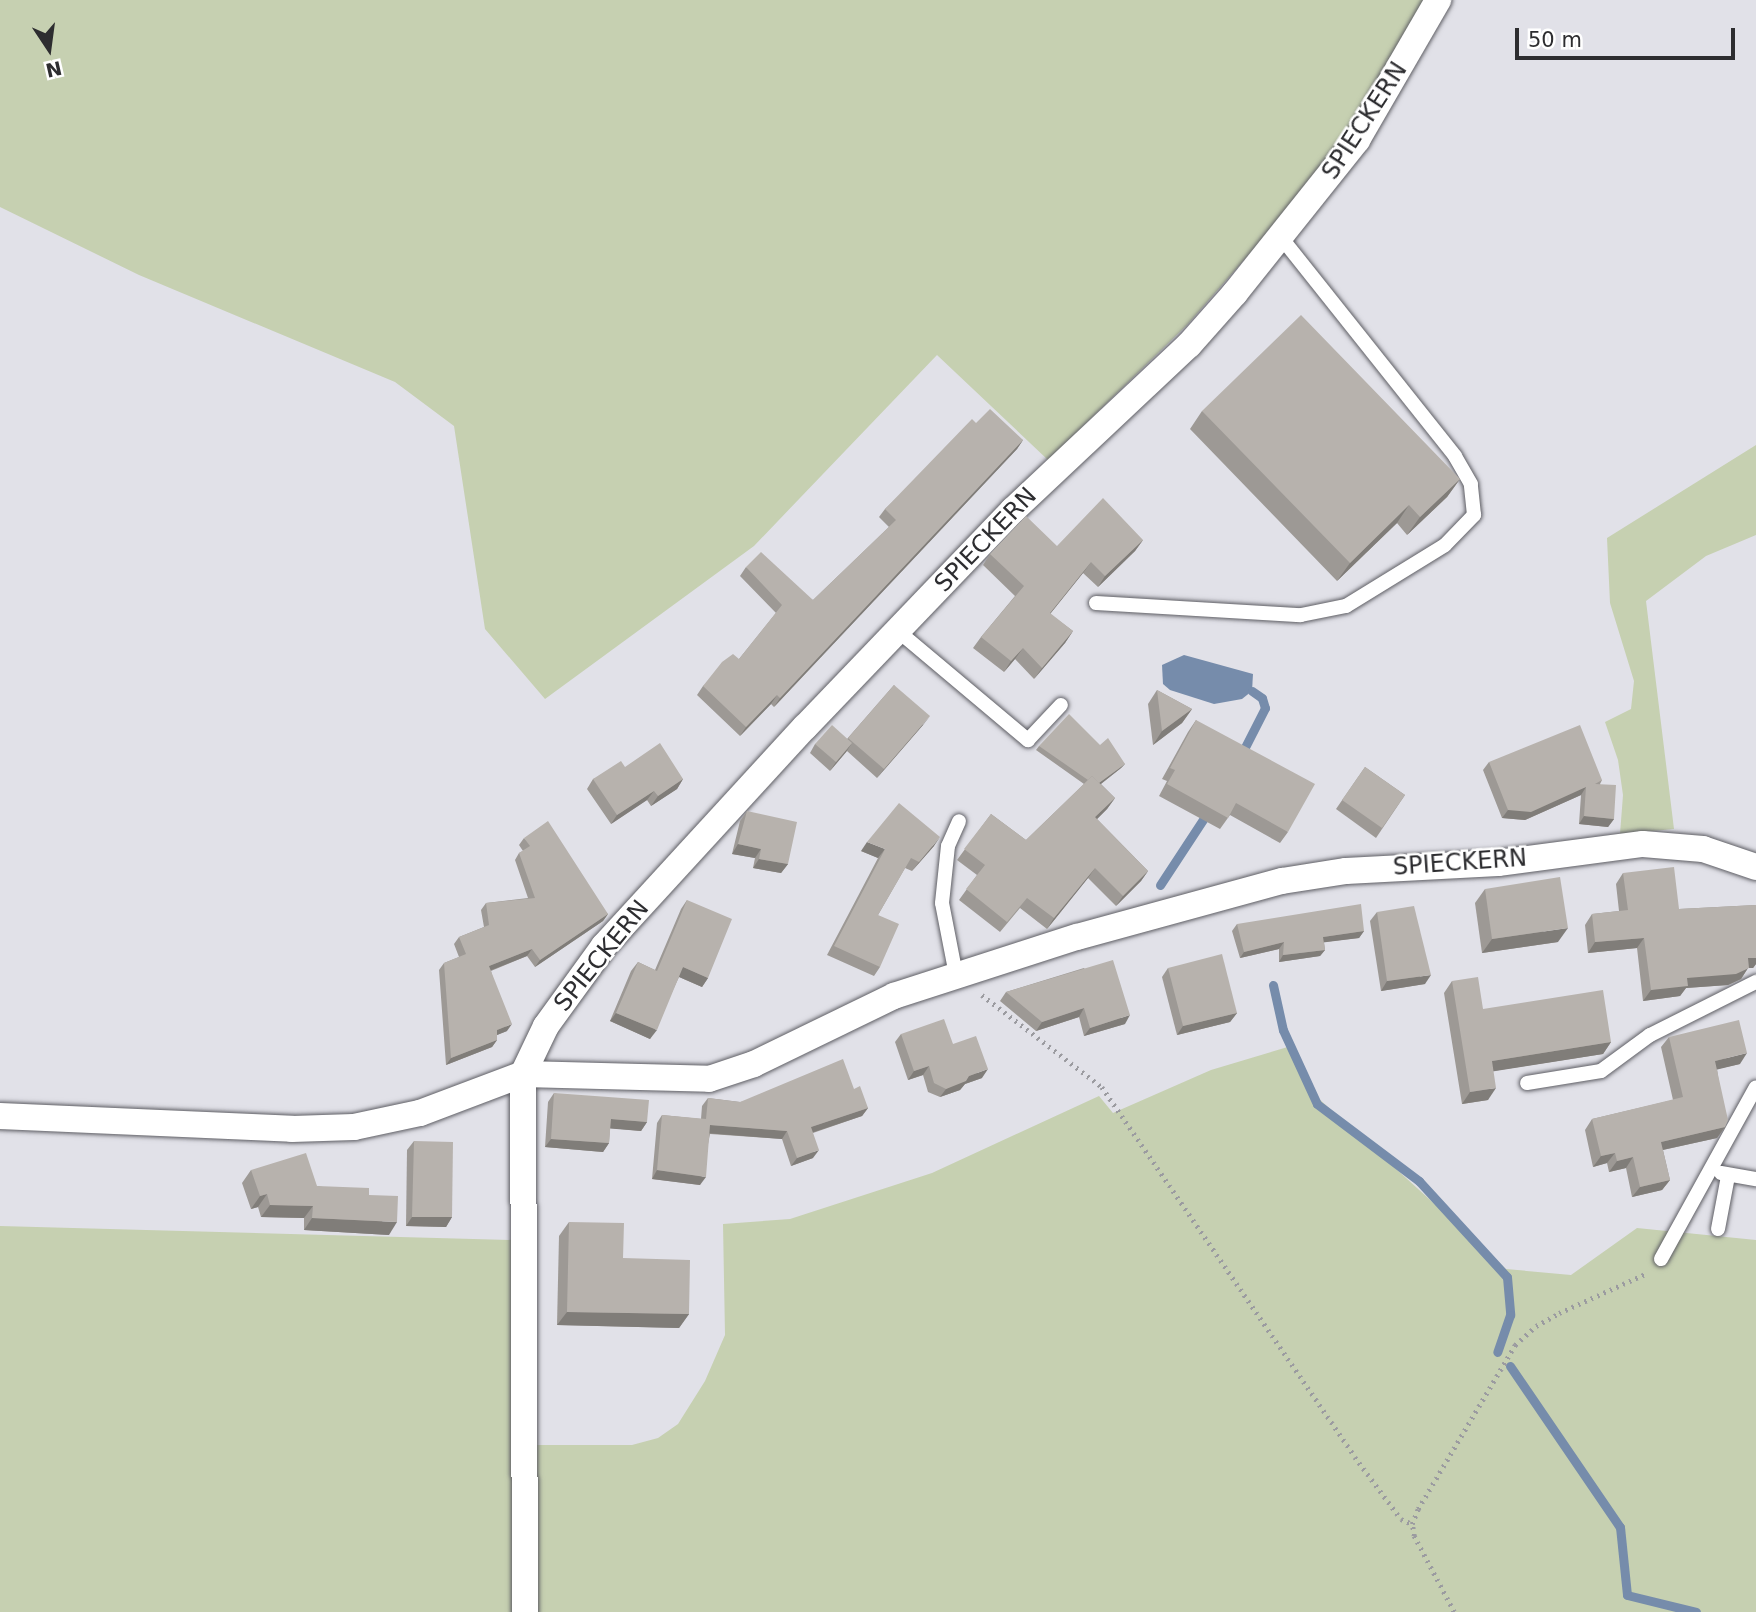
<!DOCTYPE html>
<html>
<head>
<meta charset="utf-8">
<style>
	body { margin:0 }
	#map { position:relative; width:1756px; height:1612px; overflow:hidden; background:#e1e1e8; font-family:"DejaVu Sans",sans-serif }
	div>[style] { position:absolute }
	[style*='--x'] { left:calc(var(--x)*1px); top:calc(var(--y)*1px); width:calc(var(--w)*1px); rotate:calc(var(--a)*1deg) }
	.green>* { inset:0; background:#c6d0b1 }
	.water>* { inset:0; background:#768cab }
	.stream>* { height:9px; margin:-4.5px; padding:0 4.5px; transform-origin:4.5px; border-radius:4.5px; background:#768cab }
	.path>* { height:4.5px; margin-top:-2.25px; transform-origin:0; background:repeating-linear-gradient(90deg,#9b9ba0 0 2px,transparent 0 7px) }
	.roads { filter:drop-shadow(0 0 2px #5e5e64) drop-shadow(0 0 2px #5e5e64) }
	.service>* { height:14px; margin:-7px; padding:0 7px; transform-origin:7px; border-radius:7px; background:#fff }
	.minor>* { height:26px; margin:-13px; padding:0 13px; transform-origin:13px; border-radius:13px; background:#fff }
	.wall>* { inset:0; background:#9d9995 }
	.shaded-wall>* { inset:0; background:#807d79 }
	.building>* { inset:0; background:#b7b2ad }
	span { translate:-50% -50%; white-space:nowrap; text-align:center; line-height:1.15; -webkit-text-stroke:5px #fff; paint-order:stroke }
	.street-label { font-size:24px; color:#2d2d30 }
	.north { position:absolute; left:14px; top:14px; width:70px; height:70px; -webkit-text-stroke:5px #fff; paint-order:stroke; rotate:167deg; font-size:19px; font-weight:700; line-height:28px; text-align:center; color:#2d2d30 }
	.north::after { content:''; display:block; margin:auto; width:24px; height:32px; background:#2d2d30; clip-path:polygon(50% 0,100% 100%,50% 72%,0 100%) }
	.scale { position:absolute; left:1515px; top:28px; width:220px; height:32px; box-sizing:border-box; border:4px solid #2d2d30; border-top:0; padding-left:9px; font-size:21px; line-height:24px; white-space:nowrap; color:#2d2d30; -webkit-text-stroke:5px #fff; paint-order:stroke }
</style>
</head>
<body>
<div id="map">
	<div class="green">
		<div style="clip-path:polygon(0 0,1425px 0,1379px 88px,1308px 187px,1187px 325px,1048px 460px,937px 355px,754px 546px,545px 699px,485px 629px,454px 426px,395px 382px,139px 275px,0 207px)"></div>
		<div style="clip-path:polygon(1756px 445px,1756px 535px,1706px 556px,1646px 601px,1674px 829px,1620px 834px,1623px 795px,1618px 760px,1605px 722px,1631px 709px,1634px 681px,1610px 603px,1607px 538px)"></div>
		<div style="clip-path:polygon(1291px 1046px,1317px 1097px,1506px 1269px,1571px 1275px,1637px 1228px,1756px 1240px,1756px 1612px,0 1612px,0 1226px,514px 1240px,515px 1445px,632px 1445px,658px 1438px,678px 1424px,705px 1381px,725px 1335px,723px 1224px,790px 1219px,932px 1173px,1099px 1096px,1113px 1113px,1211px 1070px)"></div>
	</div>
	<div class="water">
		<div style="clip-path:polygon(1184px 655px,1253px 674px,1252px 691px,1242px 699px,1214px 704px,1170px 690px,1163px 684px,1162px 665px)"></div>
	</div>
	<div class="stream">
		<div style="--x:1240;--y:757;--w:55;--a:-63"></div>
		<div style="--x:1265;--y:708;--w:10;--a:-107"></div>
		<div style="--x:1262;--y:698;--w:12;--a:-145"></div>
		<div style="--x:1160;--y:885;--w:87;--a:-56.7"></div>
		<div style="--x:1273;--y:985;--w:46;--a:77.5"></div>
		<div style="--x:1283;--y:1030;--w:81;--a:65.3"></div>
		<div style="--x:1317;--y:1104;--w:128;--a:37"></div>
		<div style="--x:1419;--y:1181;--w:130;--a:47.5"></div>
		<div style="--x:1507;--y:1277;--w:38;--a:85"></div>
		<div style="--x:1510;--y:1315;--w:39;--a:109"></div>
		<div style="--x:1510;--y:1366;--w:195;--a:55.7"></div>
		<div style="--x:1620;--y:1527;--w:68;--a:84.1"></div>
		<div style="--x:1627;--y:1595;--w:71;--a:13.8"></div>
	</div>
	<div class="path">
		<div style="--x:982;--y:995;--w:151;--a:37.5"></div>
		<div style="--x:1102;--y:1087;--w:448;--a:55.6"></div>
		<div style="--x:1355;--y:1457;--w:77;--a:53.4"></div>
		<div style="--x:1401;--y:1519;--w:12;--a:24"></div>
		<div style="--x:1454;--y:1612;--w:86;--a:-117.8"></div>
		<div style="--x:1414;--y:1536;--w:12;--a:-99"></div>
		<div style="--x:1412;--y:1524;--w:16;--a:-68"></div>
		<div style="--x:1418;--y:1509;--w:191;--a:-59.4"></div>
		<div style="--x:1515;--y:1345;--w:28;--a:-42"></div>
		<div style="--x:1536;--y:1326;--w:26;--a:-29"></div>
		<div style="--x:1559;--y:1313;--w:97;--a:-24.4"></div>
	</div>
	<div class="roads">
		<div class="service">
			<div style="--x:1096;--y:603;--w:205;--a:3.4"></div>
			<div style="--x:1301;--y:615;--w:46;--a:-11.3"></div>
			<div style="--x:1346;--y:606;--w:116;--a:-31.6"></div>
			<div style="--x:1445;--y:545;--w:42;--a:-46"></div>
			<div style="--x:1474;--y:515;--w:31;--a:-96"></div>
			<div style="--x:1471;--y:484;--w:32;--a:-120"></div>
			<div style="--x:1455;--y:456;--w:281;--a:-128.5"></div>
			<div style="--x:898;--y:631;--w:170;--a:40"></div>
			<div style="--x:1028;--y:740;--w:48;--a:-46.7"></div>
			<div style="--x:956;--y:975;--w:73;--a:-101"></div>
			<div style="--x:942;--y:903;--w:57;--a:-84"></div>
			<div style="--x:948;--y:846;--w:27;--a:-66"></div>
			<div style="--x:1527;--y:1083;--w:75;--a:-9.2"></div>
			<div style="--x:1601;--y:1071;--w:61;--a:-36.3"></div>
			<div style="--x:1650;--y:1035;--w:119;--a:-26.6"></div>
			<div style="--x:1721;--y:1173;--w:36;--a:10"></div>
			<div style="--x:1718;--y:1229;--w:54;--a:-79.3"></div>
			<div style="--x:1661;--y:1259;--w:196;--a:-61.1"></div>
		</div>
		<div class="minor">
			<div style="--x:0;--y:1116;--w:292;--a:2.5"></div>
			<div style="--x:292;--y:1129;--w:62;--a:-1.8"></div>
			<div style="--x:354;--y:1127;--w:67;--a:-12"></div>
			<div style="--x:420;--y:1113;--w:110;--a:-20.7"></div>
			<div style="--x:523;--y:1074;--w:186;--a:1.5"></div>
			<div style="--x:709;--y:1079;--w:47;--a:-18.4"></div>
			<div style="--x:754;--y:1064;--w:156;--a:-25.9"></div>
			<div style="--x:894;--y:996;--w:192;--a:-17.9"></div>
			<div style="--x:1077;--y:937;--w:213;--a:-15.3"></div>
			<div style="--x:1282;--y:881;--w:65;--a:-8.9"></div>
			<div style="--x:1346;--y:871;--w:152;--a:-3"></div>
			<div style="--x:1498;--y:863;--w:146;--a:-7.5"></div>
			<div style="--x:1643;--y:844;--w:60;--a:4.8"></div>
			<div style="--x:1703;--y:849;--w:56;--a:18.8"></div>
			<div style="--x:525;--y:1612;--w:538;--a:-90.21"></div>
			<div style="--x:523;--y:1074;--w:53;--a:-64.4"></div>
			<div style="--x:546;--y:1026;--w:99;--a:-54.1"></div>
			<div style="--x:604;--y:946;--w:297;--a:-47.5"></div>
			<div style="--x:805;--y:727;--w:301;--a:-46.2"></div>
			<div style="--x:1013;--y:510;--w:241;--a:-43.2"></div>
			<div style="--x:1189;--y:345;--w:69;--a:-48.5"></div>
			<div style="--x:1235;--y:293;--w:196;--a:-51.4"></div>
			<div style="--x:1357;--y:140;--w:162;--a:-59.9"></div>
		</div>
	</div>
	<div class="wall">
		<div style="clip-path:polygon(1202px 411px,1460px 479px,1447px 497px,1407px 535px,1397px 523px,1337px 581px,1190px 429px)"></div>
		<div style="clip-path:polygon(976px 423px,1023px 440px,1017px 449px,774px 707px,771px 704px,740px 736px,697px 695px,703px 686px,739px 659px,776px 613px,740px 576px,746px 567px,813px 600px,889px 527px,879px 517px,885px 509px)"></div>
		<div style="clip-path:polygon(1143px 540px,1135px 551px,1098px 587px,1083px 573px,1050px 614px,1073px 631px,1065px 643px,1034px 679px,1015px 659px,1004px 672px,973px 648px,981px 637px,1015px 596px,983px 565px,990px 554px,1057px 546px)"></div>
		<div style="clip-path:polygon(894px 685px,923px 725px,877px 778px,847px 751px,830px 771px,810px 753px,815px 744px,847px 739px)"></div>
		<div style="clip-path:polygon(1157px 690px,1192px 709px,1182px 723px,1153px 745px,1148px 704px)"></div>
		<div style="clip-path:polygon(1196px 720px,1288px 832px,1280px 843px,1230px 815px,1220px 829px,1159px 796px,1167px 781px,1162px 779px,1188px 732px)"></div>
		<div style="clip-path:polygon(1100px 745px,1125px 764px,1121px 768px,1101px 784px,1115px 798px,1107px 809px,1097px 819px,1148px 871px,1141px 881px,1116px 906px,1088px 878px,1047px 929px,1020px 908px,1000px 932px,959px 900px,977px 875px,957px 860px,991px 814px,1026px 840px,1084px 784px,1036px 750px,1039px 746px)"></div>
		<div style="clip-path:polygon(1489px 762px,1602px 780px,1600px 784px,1614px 819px,1608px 827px,1579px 824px,1581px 795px,1525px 820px,1502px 818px,1483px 770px)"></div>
		<div style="clip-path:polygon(625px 767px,683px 779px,677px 789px,651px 806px,647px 800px,611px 824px,587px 789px,593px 779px)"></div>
		<div style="clip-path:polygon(1365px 767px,1405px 795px,1376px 838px,1336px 809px)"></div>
		<div style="clip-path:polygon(747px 811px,788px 864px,781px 873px,753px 868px,755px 858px,732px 854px,740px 821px)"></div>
		<div style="clip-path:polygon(524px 838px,608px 914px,603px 921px,535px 967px,527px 956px,491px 971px,507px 1031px,497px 1035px,497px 1040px,492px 1047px,446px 1065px,439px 970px,444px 963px,459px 957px,454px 944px,459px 937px,484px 927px,481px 910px,486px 903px,528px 898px,515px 860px,519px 853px,523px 851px,519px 845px)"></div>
		<div style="clip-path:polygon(934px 846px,912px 871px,905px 868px,878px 915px,880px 967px,874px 976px,827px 955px,878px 858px,861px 851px)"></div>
		<div style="clip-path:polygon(1623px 873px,1679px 909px,1756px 905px,1756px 964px,1753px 968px,1748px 968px,1741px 979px,1728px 985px,1686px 988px,1680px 996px,1643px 1001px,1637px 948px,1588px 953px,1585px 925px,1592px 914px,1619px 911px,1616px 884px)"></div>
		<div style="clip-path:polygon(1485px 889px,1558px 942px,1482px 953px,1475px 903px)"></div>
		<div style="clip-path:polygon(687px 900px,708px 978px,702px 987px,679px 977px,650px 1039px,610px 1021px,631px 971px,638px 962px,655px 970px,681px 909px)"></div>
		<div style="clip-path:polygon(1377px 912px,1425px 984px,1381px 991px,1370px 921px)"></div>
		<div style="clip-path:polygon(1237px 924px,1364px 931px,1359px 938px,1324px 942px,1325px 950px,1320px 956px,1279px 962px,1279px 949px,1240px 958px,1232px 931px)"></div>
		<div style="clip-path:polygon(1084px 968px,1125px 1024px,1084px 1036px,1079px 1017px,1036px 1031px,1000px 1001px,1006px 992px)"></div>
		<div style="clip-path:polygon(1168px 968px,1237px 1013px,1230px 1022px,1177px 1035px,1162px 977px)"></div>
		<div style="clip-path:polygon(1452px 981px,1483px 1009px,1611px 1042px,1603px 1054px,1493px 1071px,1488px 1100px,1462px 1104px,1444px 993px)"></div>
		<div style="clip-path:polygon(901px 1034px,953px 1044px,982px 1078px,965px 1084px,960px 1090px,940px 1097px,928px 1092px,923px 1075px,908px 1080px,895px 1042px)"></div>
		<div style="clip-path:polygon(1669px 1037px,1740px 1064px,1717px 1069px,1725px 1127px,1717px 1138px,1663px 1150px,1670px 1180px,1662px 1190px,1632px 1197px,1626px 1168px,1609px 1172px,1607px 1163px,1593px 1167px,1585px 1130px,1592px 1119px,1673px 1100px,1661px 1047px)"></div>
		<div style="clip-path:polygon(854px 1089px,868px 1108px,862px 1116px,813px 1133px,813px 1158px,791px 1166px,782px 1139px,710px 1134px,700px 1185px,652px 1179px,657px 1123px,662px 1115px,701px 1119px,702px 1106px,708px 1098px,740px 1102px)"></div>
		<div style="clip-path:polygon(554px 1093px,647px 1122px,641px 1131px,610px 1128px,609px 1143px,603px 1152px,545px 1147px,548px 1102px)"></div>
		<div style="clip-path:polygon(414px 1141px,452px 1217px,446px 1227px,406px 1226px,407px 1150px)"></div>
		<div style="clip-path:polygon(251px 1170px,317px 1186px,369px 1195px,389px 1235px,304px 1230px,304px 1218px,261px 1217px,258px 1207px,251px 1209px,242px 1183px)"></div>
		<div style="clip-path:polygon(569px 1222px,689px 1314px,679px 1328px,557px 1325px,559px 1236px)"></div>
	</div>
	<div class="shaded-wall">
		<div style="clip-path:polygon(1023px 440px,1017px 449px,774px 707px,780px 698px)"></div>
		<div style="clip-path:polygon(1460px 479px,1447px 497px,1407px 535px,1420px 517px)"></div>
		<div style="clip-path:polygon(1409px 505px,1397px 523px,1337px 581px,1350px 563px)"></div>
		<div style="clip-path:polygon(1143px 540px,1135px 551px,1098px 587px,1105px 576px)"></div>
		<div style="clip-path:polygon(1091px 562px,1083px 573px,1042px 624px,1050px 613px)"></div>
		<div style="clip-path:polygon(1073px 631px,1065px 643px,1034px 679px,1042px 668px)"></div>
		<div style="clip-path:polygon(1023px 648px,1015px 659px,1004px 672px,1011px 661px)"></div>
		<div style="clip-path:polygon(777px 695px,771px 704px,740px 736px,746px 727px)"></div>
		<div style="clip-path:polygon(1192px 709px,1182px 723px,1153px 745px,1162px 731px)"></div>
		<div style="clip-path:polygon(930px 716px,923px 725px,877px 778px,884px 769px)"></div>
		<div style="clip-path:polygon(852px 743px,846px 752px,830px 771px,836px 762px)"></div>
		<div style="clip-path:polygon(1125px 764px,1121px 768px,1093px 790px,1096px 785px)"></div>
		<div style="clip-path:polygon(683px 779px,677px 789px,651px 806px,658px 796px)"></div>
		<div style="clip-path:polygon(1586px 787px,1581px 795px,1525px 820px,1502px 818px,1508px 810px)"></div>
		<div style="clip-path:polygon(654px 791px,647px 800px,611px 824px,617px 815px)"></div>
		<div style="clip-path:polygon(1115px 798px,1107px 809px,1088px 828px,1095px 817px)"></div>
		<div style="clip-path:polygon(1584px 816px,1614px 819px,1608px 827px,1579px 824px)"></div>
		<div style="clip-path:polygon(940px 837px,934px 846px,912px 871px,919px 862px)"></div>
		<div style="clip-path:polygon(867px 842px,885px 849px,878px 858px,861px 851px)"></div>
		<div style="clip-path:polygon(738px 844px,761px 849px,755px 858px,732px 854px)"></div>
		<div style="clip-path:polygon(759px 859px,788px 864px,781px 873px,753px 868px)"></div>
		<div style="clip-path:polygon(1095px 868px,1088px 878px,1047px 929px,1054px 918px)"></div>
		<div style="clip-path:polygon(1148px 871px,1141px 881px,1116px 906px,1123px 896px)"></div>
		<div style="clip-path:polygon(608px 914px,603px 921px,535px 967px,540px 960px)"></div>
		<div style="clip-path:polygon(1568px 928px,1558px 942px,1482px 953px,1492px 939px)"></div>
		<div style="clip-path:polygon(1364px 931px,1359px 938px,1319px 943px,1323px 937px)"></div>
		<div style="clip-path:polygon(1644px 938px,1637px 948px,1588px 953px,1595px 942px)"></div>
		<div style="clip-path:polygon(1284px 942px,1279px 949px,1240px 958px,1244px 952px)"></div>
		<div style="clip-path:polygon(532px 949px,527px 956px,484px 973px,489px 966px)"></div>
		<div style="clip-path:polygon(1325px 950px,1320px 956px,1279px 962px,1283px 955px)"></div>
		<div style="clip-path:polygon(1748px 958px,1756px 958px,1756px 964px,1753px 968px,1748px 968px,1741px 979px,1728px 985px,1686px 988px,1680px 996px,1643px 1001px,1651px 990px)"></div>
		<div style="clip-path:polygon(683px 967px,708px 978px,702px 987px,677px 976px)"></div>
		<div style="clip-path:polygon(1431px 975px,1425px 984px,1381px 991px,1387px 981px)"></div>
		<div style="clip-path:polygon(1084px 1008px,1079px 1017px,1036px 1031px,1042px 1022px)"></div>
		<div style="clip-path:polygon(616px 1013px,657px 1030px,650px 1039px,610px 1021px)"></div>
		<div style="clip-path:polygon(1237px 1013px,1230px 1022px,1177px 1035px,1183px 1026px)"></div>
		<div style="clip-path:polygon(1130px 1015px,1125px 1024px,1084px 1036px,1090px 1028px)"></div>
		<div style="clip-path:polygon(512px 1024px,507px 1031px,492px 1037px,497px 1030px)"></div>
		<div style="clip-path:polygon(497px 1040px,492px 1047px,446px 1065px,451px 1058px)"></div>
		<div style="clip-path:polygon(1611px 1042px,1603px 1054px,1483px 1073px,1492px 1061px)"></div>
		<div style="clip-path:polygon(1747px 1053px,1740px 1064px,1707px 1072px,1715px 1061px)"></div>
		<div style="clip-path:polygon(929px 1066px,923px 1075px,908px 1080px,914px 1071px)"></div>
		<div style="clip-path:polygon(988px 1069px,982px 1078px,965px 1084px,960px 1090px,940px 1097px,946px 1089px,969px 1076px)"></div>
		<div style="clip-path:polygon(1496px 1088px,1488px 1100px,1462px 1104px,1470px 1092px)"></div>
		<div style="clip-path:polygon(868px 1108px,862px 1116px,805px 1135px,811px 1127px)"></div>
		<div style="clip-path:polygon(611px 1119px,647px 1122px,641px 1131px,604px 1128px)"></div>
		<div style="clip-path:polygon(710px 1125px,787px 1131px,782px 1139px,705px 1133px)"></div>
		<div style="clip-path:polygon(1725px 1127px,1717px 1138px,1653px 1152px,1661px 1142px)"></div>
		<div style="clip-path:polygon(551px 1139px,609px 1143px,603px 1152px,545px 1147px)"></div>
		<div style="clip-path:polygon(819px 1150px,813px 1158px,791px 1166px,797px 1158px)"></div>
		<div style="clip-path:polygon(1615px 1153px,1607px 1163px,1593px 1167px,1601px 1156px)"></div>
		<div style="clip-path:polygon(1633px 1157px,1626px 1168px,1609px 1172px,1617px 1161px)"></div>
		<div style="clip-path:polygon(657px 1170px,706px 1177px,700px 1185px,652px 1179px)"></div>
		<div style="clip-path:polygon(1670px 1180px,1662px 1190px,1632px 1197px,1640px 1187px)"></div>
		<div style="clip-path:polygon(267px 1194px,258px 1207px,251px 1209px,260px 1196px)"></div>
		<div style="clip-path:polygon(270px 1205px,313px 1206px,304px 1218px,261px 1217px)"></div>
		<div style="clip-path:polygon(412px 1217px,452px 1217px,446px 1227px,406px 1226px)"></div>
		<div style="clip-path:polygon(312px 1218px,397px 1222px,389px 1235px,304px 1230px)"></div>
		<div style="clip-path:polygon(567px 1312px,689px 1314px,679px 1328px,557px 1325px)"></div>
	</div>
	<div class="building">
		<div style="clip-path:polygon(1301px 315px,1460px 479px,1420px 517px,1409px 505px,1350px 563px,1202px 411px)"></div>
		<div style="clip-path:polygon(990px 409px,1023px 440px,780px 698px,777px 695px,746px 727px,703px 686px,722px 662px,733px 654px,739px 659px,782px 605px,746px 567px,761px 552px,813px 600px,896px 520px,885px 509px,972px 419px,976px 423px)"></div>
		<div style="clip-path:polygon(1103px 498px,1143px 540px,1105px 576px,1091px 562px,1050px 613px,1073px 631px,1042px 668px,1023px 648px,1011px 661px,981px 637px,1024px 586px,990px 554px,1026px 516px,1057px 546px)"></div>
		<div style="clip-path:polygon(894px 685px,930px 716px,884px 769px,848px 738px)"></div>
		<div style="clip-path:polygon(1157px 690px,1192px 709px,1162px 731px)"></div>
		<div style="clip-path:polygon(1069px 714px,1100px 745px,1108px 738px,1125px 764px,1099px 783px,1092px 776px,1088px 780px,1039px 746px)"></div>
		<div style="clip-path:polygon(1196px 720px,1315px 784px,1288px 832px,1236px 803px,1228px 818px,1167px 784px,1175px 770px,1170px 768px)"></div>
		<div style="clip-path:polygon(832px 725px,852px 743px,836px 762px,815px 744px)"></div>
		<div style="clip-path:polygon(1580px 725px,1602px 780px,1595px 784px,1616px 785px,1614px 819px,1584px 816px,1586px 787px,1531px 812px,1508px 810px,1489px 762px)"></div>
		<div style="clip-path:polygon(660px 743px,683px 779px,658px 796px,654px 791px,617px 815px,593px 779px,621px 761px,625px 767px)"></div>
		<div style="clip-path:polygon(1365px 767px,1405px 795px,1382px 828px,1342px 800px)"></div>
		<div style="clip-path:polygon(1092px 776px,1115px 798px,1095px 817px,1148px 871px,1123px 896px,1095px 868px,1054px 918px,1027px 898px,1007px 922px,966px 889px,985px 865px,964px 849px,991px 814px,1026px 840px)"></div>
		<div style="clip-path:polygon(899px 803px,940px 837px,919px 862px,911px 858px,878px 915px,899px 924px,880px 967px,834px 946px,885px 849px,867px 842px)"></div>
		<div style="clip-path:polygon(747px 811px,797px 822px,788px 864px,759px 859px,761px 849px,738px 844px)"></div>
		<div style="clip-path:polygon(548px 821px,608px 914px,540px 960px,532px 949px,489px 966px,512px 1024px,497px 1030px,497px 1040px,451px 1058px,444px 963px,466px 954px,459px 937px,489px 925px,486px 903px,535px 898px,519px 853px,530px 846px,524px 838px)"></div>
		<div style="clip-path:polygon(1674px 867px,1679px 909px,1756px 905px,1756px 958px,1748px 958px,1749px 968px,1736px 974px,1687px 978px,1688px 986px,1651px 990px,1644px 938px,1595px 942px,1592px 914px,1628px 910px,1623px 873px)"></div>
		<div style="clip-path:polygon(1560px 877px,1568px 928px,1492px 939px,1485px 889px)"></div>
		<div style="clip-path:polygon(687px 900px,732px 919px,708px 978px,683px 967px,657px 1030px,616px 1013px,638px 962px,657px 971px)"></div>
		<div style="clip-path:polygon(1361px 904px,1364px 931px,1323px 937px,1325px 950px,1283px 955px,1284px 942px,1244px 952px,1237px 924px)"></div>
		<div style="clip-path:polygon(1414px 906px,1431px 975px,1387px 981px,1377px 912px)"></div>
		<div style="clip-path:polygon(1222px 954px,1237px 1013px,1183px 1026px,1168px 968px)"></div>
		<div style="clip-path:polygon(1113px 960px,1130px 1015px,1090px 1028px,1084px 1008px,1042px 1022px,1006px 992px)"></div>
		<div style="clip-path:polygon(1478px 977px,1483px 1009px,1603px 990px,1611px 1042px,1492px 1061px,1496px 1088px,1470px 1092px,1452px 981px)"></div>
		<div style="clip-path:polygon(944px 1019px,953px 1044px,976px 1036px,988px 1069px,969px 1076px,966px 1081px,946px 1089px,934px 1083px,929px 1066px,914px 1071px,901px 1034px)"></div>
		<div style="clip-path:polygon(1739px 1020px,1747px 1053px,1715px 1061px,1728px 1120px,1725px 1127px,1661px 1142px,1670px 1180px,1640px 1187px,1633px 1157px,1617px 1161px,1615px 1153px,1601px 1156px,1592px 1119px,1683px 1097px,1669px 1037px)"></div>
		<div style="clip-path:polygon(843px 1059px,854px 1089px,860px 1086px,868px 1108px,811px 1127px,819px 1150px,797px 1158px,787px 1131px,710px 1125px,706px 1177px,657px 1170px,662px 1115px,706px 1119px,708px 1098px,740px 1102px)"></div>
		<div style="clip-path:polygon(554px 1093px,649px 1100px,647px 1122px,611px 1119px,609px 1143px,551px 1139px)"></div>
		<div style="clip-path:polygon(414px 1141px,453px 1142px,452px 1217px,412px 1217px)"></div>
		<div style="clip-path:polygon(306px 1153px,317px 1186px,369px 1188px,369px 1195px,398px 1196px,397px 1222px,312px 1218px,313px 1206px,270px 1205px,267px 1194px,260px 1196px,251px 1170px)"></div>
		<div style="clip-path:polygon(569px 1222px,624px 1223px,623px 1258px,690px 1260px,689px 1314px,567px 1312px)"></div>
	</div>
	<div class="street-label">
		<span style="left:1365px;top:121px;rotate:-57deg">SPIECKERN</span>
		<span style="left:986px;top:540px;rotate:-46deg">SPIECKERN</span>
		<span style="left:1460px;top:863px;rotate:-4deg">SPIECKERN</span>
		<span style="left:602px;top:956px;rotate:-51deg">SPIECKERN</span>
	</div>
	<div class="north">N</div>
	<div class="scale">50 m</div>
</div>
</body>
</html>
